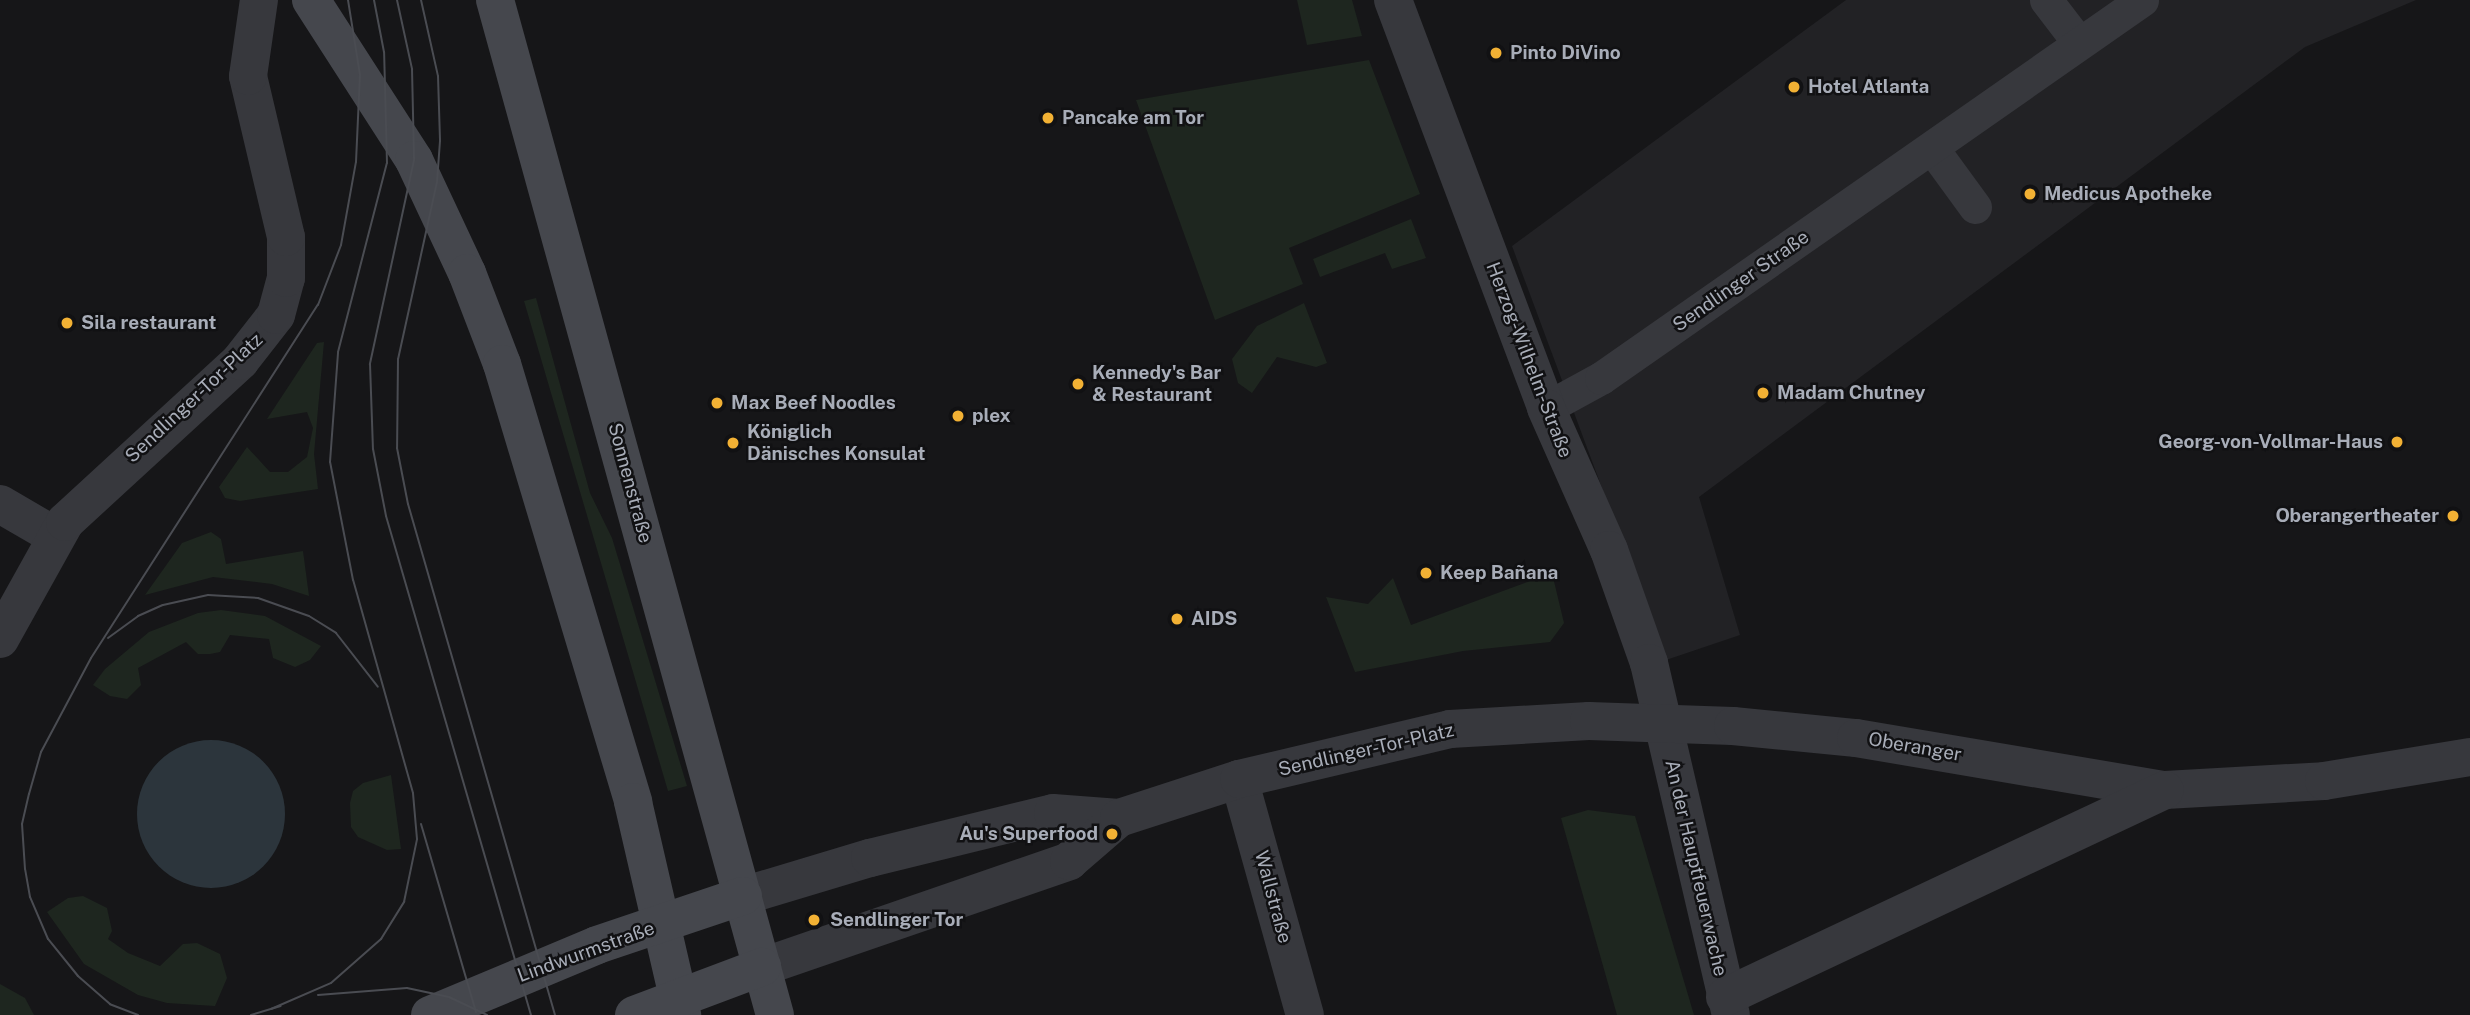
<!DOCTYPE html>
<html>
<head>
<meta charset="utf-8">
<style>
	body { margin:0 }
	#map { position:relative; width:2470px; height:1015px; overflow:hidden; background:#161618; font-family:"Public Sans",sans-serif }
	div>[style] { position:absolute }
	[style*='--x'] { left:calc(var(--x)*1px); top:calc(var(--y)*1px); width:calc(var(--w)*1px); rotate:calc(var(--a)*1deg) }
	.built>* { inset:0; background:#222225 }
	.green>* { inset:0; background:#1e261f }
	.water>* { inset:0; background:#2c353c }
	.round { border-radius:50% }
	.pedestrian>* { height:33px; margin:-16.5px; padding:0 16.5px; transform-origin:16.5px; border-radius:16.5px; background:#37383d }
	.minor>* { height:38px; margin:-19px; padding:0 19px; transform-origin:19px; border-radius:19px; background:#37383d }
	.secondary>* { height:38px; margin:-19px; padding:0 19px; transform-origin:19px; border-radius:19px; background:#45474d }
	.tram>* { height:2px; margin:-1px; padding:0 1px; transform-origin:1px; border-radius:1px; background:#4a4c52 }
	.dots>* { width:19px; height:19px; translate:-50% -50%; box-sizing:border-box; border:4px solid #111113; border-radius:50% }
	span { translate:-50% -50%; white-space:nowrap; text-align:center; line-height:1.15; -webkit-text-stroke:5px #111113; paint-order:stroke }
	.poi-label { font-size:19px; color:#a8adb8; font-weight:700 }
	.left { translate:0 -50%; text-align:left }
	.right { translate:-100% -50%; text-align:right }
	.street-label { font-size:19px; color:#a8adb8 }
</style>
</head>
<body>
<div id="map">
	<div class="built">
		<div style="clip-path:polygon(1846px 0,2416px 0,2305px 47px,1699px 497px,1740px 635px,1666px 660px,1512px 246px)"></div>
	</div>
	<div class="green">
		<div style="clip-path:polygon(1297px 0,1352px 0,1362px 36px,1307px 45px)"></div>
		<div style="clip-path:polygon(1369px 60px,1420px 194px,1289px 248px,1303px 284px,1215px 320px,1136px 100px)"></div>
		<div style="clip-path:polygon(1411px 219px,1426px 258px,1392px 269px,1385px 253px,1320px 277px,1313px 259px)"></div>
		<div style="clip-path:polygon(536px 298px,590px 493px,612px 538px,687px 786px,668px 791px,524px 301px)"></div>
		<div style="clip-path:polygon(1304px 303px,1327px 363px,1316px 367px,1277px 357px,1252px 393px,1238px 383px,1232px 359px,1257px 326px)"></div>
		<div style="clip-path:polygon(324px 342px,314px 454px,318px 489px,240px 501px,225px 498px,219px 487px,247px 447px,270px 472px,288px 472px,307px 457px,313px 428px,307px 412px,267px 419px,317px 343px)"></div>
		<div style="clip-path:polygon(211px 532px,221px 539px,226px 564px,303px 551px,309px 596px,272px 584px,213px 577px,145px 595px,182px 543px)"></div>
		<div style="clip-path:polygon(1552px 573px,1564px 623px,1550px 642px,1463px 651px,1355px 672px,1326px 597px,1368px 604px,1393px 578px,1411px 625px)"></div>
		<div style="clip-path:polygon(221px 610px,265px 616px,321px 646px,310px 660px,295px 667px,273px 658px,269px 639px,230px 635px,220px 652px,210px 654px,198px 654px,186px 642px,138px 668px,141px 685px,127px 699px,110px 696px,93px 685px,105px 669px,149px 632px,198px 613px)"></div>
		<div style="clip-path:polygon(391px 775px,401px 849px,387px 850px,358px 837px,351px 827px,350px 803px,353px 791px,363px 783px)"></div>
		<div style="clip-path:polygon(1588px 810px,1635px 816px,1694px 1015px,1617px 1015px,1561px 818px)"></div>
		<div style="clip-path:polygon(83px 896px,107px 908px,112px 931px,108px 939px,128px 953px,160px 966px,183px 944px,197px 943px,220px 954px,227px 978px,215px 1006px,167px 1003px,138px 995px,84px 964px,47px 912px,68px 898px)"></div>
		<div style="clip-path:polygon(0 984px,25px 998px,34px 1015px,0 1015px)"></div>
	</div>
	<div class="water">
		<div class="round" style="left:137px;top:740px;width:148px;height:148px"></div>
	</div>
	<div class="pedestrian">
		<div style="--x:2046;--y:0;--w:54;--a:52.5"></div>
		<div style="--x:1932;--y:148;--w:73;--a:53.9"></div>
		<div style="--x:1546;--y:408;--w:63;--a:-28.6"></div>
		<div style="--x:1601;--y:378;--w:660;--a:-34.94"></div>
	</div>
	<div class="minor">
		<div style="--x:1393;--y:0;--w:436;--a:69.4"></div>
		<div style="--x:1546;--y:408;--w:155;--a:66.1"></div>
		<div style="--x:1609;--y:550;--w:120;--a:70.5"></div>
		<div style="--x:1649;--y:663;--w:361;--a:76.9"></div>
		<div style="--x:0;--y:504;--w:64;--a:30.2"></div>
		<div style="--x:0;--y:639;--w:134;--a:-60.9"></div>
		<div style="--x:65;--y:522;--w:238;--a:-42.6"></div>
		<div style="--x:240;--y:361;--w:58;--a:-52"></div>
		<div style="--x:276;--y:315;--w:38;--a:-75"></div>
		<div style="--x:286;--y:278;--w:41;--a:-90"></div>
		<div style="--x:286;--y:237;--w:165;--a:-103.3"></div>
		<div style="--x:248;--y:76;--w:77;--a:-81.8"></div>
		<div style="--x:1239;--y:779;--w:245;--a:74.4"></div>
		<div style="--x:743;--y:896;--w:133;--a:-16.7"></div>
		<div style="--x:870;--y:858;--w:188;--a:-13.8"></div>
		<div style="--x:1053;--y:813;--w:66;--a:4.3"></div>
		<div style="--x:762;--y:967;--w:325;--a:-19"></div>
		<div style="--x:1069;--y:861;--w:66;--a:-40.7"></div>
		<div style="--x:1119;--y:818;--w:126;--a:-18"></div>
		<div style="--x:1239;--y:779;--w:217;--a:-13.3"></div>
		<div style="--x:1450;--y:729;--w:139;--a:-3.3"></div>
		<div style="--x:1589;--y:721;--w:144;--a:2"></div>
		<div style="--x:1733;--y:726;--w:124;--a:5.6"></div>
		<div style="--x:1856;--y:738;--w:313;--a:9.6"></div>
		<div style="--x:2165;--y:790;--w:159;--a:-3.2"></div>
		<div style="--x:2324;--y:781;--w:148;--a:-9.3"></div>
		<div style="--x:1725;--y:997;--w:486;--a:-25.2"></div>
	</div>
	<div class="secondary">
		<div style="--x:311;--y:0;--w:190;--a:57.2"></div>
		<div style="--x:414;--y:160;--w:125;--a:64.9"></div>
		<div style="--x:467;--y:273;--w:97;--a:69"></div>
		<div style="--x:502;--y:364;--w:457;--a:73.3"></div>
		<div style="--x:633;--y:802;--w:219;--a:77"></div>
		<div style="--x:495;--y:0;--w:1053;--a:74.58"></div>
		<div style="--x:430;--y:1015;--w:181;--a:-22.7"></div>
		<div style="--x:597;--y:945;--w:154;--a:-18.6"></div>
		<div style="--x:634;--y:1015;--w:137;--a:-20.6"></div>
	</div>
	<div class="tram">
		<div style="--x:397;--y:0;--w:71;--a:77.7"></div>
		<div style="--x:412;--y:69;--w:91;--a:88.7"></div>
		<div style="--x:414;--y:160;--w:209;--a:102.2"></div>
		<div style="--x:370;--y:364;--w:85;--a:88"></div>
		<div style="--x:373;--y:449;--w:68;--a:79"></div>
		<div style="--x:386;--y:516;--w:520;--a:73.8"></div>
		<div style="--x:421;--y:0;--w:78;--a:77.4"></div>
		<div style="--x:438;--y:76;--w:65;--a:88.2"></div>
		<div style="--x:440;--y:141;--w:41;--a:94.2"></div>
		<div style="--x:437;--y:182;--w:181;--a:102.4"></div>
		<div style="--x:398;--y:359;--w:89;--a:90.6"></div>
		<div style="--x:397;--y:448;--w:57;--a:78.9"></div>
		<div style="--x:408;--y:504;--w:532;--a:73.95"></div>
		<div style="--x:108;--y:638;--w:37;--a:-36"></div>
		<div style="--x:138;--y:616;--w:27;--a:-24"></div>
		<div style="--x:163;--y:605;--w:46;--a:-12.5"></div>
		<div style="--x:208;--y:595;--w:50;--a:3.4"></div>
		<div style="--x:258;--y:598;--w:54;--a:19.4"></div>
		<div style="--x:309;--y:616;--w:32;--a:32"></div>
		<div style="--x:336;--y:633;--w:68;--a:52.1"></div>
		<div style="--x:421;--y:824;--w:196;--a:73.7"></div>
		<div style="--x:318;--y:995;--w:89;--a:-4.5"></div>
		<div style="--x:407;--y:988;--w:43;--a:12.1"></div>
		<div style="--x:449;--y:997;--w:42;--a:25.3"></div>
		<div style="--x:271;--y:1009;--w:65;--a:-23.4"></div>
		<div style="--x:331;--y:983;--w:67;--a:-41.3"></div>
		<div style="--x:381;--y:939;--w:44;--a:-58.1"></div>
		<div style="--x:404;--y:902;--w:64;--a:-78.3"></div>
		<div style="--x:417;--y:839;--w:46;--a:-95"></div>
		<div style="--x:413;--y:793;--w:221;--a:-105.7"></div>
		<div style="--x:353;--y:580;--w:120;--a:-101"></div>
		<div style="--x:330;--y:462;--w:110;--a:-85.8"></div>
		<div style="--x:338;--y:352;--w:195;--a:-75.5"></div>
		<div style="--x:387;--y:163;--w:111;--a:-91.5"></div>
		<div style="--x:384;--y:52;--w:53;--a:-100.9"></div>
		<div style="--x:138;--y:1015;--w:30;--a:-159"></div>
		<div style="--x:110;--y:1004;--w:43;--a:-138.8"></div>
		<div style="--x:78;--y:976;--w:48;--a:-129"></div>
		<div style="--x:48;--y:939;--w:46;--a:-113.2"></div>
		<div style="--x:30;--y:897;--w:28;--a:-100"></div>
		<div style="--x:25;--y:869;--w:45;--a:-93.8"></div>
		<div style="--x:22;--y:824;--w:31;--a:-77"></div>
		<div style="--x:29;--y:794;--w:44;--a:-74.1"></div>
		<div style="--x:41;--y:752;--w:106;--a:-62"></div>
		<div style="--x:91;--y:658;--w:420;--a:-57.3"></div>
		<div style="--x:318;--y:305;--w:64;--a:-69"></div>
		<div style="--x:341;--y:245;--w:84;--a:-79.8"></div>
		<div style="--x:356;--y:162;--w:87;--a:-87.4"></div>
		<div style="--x:360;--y:75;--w:76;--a:-99.1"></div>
		<div style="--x:251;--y:1015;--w:31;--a:-17"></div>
	</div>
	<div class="dots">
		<div style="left:1496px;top:53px;background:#f2b134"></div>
		<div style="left:1794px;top:87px;background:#f2b134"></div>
		<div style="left:1048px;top:118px;background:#f2b134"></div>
		<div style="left:2030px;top:194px;background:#f2b134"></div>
		<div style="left:67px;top:323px;background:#f2b134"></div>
		<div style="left:1078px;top:384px;background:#f2b134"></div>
		<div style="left:1763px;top:393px;background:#f2b134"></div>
		<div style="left:717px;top:403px;background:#f2b134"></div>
		<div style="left:958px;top:416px;background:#f2b134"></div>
		<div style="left:2397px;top:442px;background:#f2b134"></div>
		<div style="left:733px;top:443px;background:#f2b134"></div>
		<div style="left:2453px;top:516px;background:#f2b134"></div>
		<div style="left:1426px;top:573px;background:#f2b134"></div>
		<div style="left:1177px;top:619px;background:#f2b134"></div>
		<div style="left:1112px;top:834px;background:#f2b134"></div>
		<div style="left:814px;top:920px;background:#f2b134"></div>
	</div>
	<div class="poi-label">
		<span class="left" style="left:1510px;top:53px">Pinto DiVino</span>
		<span class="left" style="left:1808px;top:87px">Hotel Atlanta</span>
		<span class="left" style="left:1062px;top:118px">Pancake am Tor</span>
		<span class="left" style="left:2044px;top:194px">Medicus Apotheke</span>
		<span class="left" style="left:81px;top:323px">Sila restaurant</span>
		<span class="left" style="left:1092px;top:384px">Kennedy's Bar<br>&amp; Restaurant</span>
		<span class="left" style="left:1777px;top:393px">Madam Chutney</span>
		<span class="left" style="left:731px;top:403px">Max Beef Noodles</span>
		<span class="left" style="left:972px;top:416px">plex</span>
		<span class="left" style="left:747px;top:443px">Königlich<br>Dänisches Konsulat</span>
		<span class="right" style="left:2383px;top:442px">Georg-von-Vollmar-Haus</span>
		<span class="right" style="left:2439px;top:516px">Oberangertheater</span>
		<span class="left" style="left:1440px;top:573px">Keep Bañana</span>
		<span class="left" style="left:1191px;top:619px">AIDS</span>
		<span class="right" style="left:1098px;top:834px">Au's Superfood</span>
		<span class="left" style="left:830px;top:920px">Sendlinger Tor</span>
	</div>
	<div class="street-label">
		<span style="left:1741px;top:281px;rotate:-35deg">Sendlinger Straße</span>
		<span style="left:1529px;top:360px;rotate:69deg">Herzog-Wilhelm-Straße</span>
		<span style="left:194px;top:398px;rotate:-43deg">Sendlinger-Tor-Platz</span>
		<span style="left:630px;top:483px;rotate:75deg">Sonnenstraße</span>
		<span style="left:1915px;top:747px;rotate:10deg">Oberanger</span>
		<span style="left:1366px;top:750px;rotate:-13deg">Sendlinger-Tor-Platz</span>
		<span style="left:1696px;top:868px;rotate:77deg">An der Hauptfeuerwache</span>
		<span style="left:1273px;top:897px;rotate:75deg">Wallstraße</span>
		<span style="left:586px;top:952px;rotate:-20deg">Lindwurmstraße</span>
	</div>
</div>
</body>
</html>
